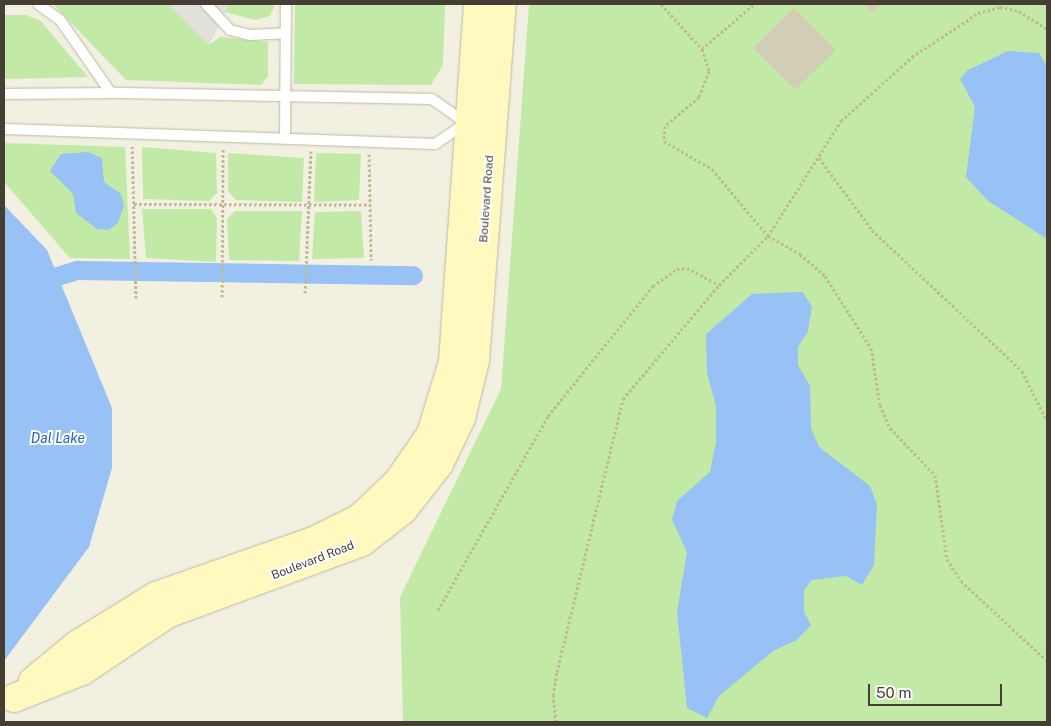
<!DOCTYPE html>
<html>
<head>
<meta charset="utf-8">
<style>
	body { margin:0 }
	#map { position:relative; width:1051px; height:726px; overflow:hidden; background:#f2f0e1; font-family:"Public Sans",sans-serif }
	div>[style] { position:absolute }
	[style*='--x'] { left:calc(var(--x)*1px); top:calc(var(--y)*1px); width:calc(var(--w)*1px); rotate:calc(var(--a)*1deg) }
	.green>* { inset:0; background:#c2eaa6 }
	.parking>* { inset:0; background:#e2e0db }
	.water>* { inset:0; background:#98c1f5 }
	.canal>* { height:19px; margin:-9.5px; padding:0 9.5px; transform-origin:9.5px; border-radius:9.5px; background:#98c1f5 }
	.building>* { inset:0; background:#d4cdb6 }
	.path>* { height:3px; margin-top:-1.5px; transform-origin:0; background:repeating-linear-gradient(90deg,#c1b894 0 2.5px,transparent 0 5px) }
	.roads { filter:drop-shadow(0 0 1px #beb9a4) drop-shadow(0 0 1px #beb9a4) }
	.lane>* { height:10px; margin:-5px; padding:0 5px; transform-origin:5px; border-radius:5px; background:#fff }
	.secondary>* { height:28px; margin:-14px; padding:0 14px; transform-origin:14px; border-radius:14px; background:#fff9bf }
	span { translate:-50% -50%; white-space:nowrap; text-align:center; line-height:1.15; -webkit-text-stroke:4px #fff; paint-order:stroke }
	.street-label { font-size:12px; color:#443f32 }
	.water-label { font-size:14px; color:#2564b6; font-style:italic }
	.frame { position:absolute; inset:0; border:5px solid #443f32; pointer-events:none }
	.scale { position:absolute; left:868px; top:684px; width:134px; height:22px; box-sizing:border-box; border:2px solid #443f32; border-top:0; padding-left:6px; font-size:15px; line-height:18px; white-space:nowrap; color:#443f32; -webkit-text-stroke:4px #fff; paint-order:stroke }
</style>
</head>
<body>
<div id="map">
	<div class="green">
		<div style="clip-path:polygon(53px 4px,168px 4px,209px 45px,220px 37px,268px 42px,268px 76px,261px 85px,126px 80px)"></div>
		<div style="clip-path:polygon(229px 4px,273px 4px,274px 7px,270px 16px,255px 20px,225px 12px)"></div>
		<div style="clip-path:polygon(295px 4px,445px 4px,443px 65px,431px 85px,294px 84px)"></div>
		<div style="clip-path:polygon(529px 4px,1047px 4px,1047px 722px,403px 722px,400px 597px,501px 389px)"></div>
		<div style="clip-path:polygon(4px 15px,26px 15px,41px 21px,88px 77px,4px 79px)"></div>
		<div style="clip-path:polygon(4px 143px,125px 147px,130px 259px,70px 258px,4px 182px)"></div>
		<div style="clip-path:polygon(142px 147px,216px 153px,217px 193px,209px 201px,143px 199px)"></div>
		<div style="clip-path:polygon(228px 153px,304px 158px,302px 202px,236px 200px,228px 191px)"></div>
		<div style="clip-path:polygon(316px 153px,361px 154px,359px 200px,314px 202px)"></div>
		<div style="clip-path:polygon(142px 209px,211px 209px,217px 218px,216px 262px,146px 258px)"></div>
		<div style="clip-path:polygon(235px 211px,302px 211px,299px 261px,229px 260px,227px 219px)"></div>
		<div style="clip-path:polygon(361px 211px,364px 258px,312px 259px,315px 212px)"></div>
	</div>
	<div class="parking">
		<div style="clip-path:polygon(168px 4px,229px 4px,209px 45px)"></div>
	</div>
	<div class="water">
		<div style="clip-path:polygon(1008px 51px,1039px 53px,1047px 66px,1047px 239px,987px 200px,966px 177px,975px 107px,960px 79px,968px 70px)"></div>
		<div style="clip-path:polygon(88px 152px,102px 158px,104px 182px,121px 194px,124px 205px,118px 223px,109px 230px,97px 229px,76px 213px,73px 194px,50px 171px,61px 154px)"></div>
		<div style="clip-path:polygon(4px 205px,47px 250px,112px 408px,112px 468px,89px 547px,4px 661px)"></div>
		<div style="clip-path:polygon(803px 292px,812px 307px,808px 331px,798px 347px,798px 365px,810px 386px,811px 428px,819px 447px,870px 486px,877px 505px,874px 565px,862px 585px,846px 576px,812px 580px,804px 590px,804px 612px,811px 625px,797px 640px,773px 651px,719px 696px,707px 718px,687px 708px,677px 612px,687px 552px,672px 520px,677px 501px,710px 472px,716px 442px,716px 406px,707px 373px,706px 334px,752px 294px)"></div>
	</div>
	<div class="canal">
		<div style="--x:57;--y:276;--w:21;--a:-17"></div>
		<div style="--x:77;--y:270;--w:336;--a:0.9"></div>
	</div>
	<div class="building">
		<div style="clip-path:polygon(863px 4px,881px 4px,872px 13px)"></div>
		<div style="clip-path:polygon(794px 8px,836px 50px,795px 90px,753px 48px)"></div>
	</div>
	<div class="path">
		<div style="--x:661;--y:4;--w:61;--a:47.7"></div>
		<div style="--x:702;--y:49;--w:23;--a:72"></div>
		<div style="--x:709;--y:71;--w:28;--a:111"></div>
		<div style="--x:699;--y:97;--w:45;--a:139.5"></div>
		<div style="--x:665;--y:126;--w:15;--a:94"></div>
		<div style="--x:664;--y:141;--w:56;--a:30.3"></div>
		<div style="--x:712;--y:169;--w:87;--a:50.1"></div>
		<div style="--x:768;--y:236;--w:37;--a:29"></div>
		<div style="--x:800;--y:254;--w:33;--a:41"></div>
		<div style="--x:825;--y:276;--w:85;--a:57.4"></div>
		<div style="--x:871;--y:348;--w:58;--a:81"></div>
		<div style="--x:880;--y:405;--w:25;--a:67"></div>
		<div style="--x:890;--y:428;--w:65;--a:46.2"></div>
		<div style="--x:935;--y:475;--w:85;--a:81.9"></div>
		<div style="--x:947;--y:559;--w:26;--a:58"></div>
		<div style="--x:961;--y:581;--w:117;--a:42.9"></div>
		<div style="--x:702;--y:49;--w:69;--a:-40.9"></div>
		<div style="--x:132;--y:146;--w:152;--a:88.5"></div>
		<div style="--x:369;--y:154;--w:106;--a:88.9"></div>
		<div style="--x:819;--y:158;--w:89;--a:53.6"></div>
		<div style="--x:872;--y:230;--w:206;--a:43.2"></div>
		<div style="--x:1022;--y:371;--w:56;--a:63.4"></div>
		<div style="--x:134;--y:204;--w:236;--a:0.2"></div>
		<div style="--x:305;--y:293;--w:142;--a:-87.6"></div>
		<div style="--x:222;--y:297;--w:149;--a:-89.6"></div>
		<div style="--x:438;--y:610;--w:223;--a:-60.4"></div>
		<div style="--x:548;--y:416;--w:167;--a:-51.1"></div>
		<div style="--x:653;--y:286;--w:29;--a:-35"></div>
		<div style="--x:677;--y:269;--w:10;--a:-6"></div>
		<div style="--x:687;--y:268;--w:36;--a:28"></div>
		<div style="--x:719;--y:285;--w:69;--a:-45"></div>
		<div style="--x:768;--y:236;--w:136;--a:-57.6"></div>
		<div style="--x:841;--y:121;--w:96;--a:-42"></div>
		<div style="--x:912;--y:57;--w:79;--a:-33.7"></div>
		<div style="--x:978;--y:13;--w:23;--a:-15"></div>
		<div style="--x:1000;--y:7;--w:19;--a:12"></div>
		<div style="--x:1019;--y:11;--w:33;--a:33"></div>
		<div style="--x:556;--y:722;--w:27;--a:-96"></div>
		<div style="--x:553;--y:695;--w:23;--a:-80"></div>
		<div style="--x:557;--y:672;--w:281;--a:-76.4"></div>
		<div style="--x:623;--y:399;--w:149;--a:-49.9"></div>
	</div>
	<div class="roads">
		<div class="lane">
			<div style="--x:206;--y:4;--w:35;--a:47"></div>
			<div style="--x:230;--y:30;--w:21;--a:14"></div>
			<div style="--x:250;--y:35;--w:35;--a:-3"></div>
			<div style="--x:4;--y:94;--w:107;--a:-0.5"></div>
			<div style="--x:4;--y:129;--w:431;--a:2"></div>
			<div style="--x:435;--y:144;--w:37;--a:-34"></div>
			<div style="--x:466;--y:123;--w:42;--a:-144.8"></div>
			<div style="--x:432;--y:99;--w:321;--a:-178.9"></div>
			<div style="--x:111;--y:93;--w:89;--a:-124.9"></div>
			<div style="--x:60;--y:20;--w:27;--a:-144"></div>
			<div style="--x:285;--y:137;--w:133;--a:-89.6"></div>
		</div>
		<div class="secondary">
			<div style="--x:33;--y:681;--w:57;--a:-39.3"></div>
			<div style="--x:77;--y:645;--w:93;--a:-31.8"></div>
			<div style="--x:156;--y:596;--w:167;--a:-19.2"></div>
			<div style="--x:314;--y:541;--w:51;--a:-26.6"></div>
			<div style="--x:360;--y:518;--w:52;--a:-43.5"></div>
			<div style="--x:398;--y:482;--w:58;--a:-55.5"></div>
			<div style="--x:431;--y:434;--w:75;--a:-73"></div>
			<div style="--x:453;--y:362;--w:359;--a:-86"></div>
			<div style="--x:14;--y:698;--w:73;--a:-21.7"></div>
			<div style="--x:82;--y:671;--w:105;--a:-33.7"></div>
			<div style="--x:169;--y:613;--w:206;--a:-20.2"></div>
			<div style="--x:362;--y:542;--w:52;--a:-38"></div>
			<div style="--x:403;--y:510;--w:58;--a:-52"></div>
			<div style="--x:439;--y:464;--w:51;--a:-64.4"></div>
			<div style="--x:461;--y:418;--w:60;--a:-76.4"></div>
			<div style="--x:475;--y:360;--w:357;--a:-85.7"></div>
		</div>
	</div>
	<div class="street-label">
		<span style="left:487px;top:199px;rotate:-86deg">Boulevard Road</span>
		<span style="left:313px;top:561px;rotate:-21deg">Boulevard Road</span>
	</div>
	<div class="water-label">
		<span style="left:58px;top:438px">Dal Lake</span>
	</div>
	<div class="frame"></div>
	<div class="scale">50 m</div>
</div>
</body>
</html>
